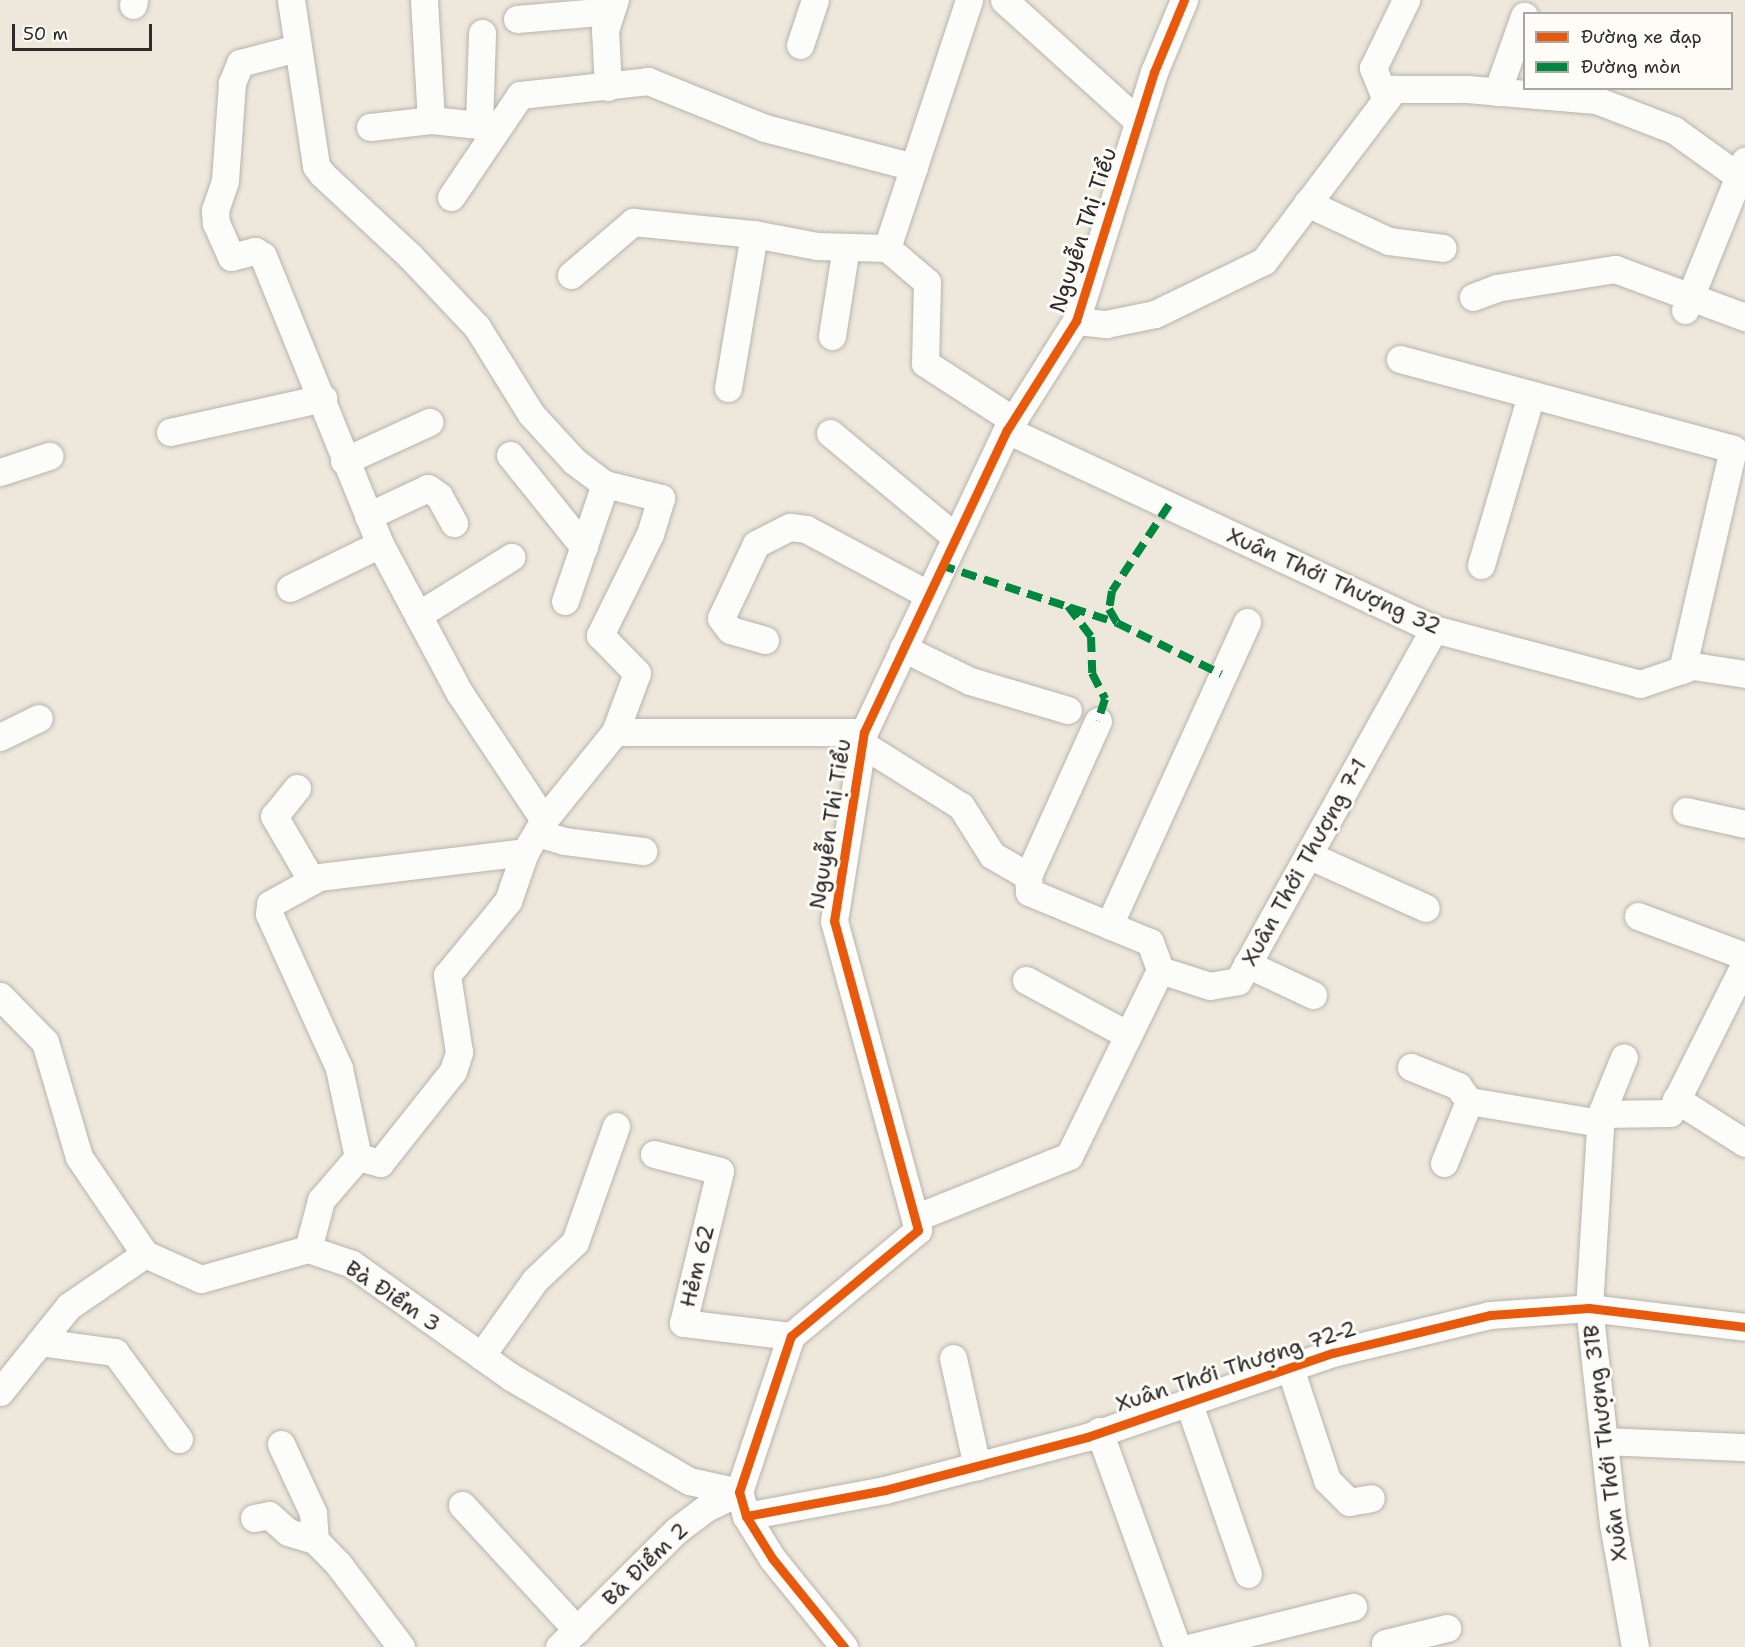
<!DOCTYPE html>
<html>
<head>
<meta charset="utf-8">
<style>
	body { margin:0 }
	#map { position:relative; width:1745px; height:1647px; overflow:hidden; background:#eee8dc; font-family:"Shantell Sans",sans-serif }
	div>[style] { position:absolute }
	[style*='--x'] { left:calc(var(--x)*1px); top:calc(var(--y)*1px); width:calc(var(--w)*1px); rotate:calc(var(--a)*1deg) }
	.roads { filter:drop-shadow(0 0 2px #b8b4ac) drop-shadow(0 0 2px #b8b4ac) }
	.minor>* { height:27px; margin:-13.5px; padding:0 13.5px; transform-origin:13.5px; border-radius:13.5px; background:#fcfcfa }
	.quiet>* { height:8px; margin-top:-4px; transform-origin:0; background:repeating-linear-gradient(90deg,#00873e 0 15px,transparent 0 23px) }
	.cycleway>* { height:9px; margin:-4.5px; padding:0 4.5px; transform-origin:4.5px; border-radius:4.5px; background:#e8590c }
	span { translate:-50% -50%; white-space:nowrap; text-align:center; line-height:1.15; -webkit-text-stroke:6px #fdfcf7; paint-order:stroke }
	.street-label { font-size:22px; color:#2b2b2b }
	.legend { position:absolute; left:1523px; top:12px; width:210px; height:78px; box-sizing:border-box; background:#fdfcf7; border:2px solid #a9a8a5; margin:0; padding:8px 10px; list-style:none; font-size:18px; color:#2b2b2b }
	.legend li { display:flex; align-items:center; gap:12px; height:30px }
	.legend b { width:30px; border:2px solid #a9a8a5 }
	.scale { position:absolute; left:12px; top:24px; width:140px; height:27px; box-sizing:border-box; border:3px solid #2b2b2b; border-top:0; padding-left:8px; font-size:18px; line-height:21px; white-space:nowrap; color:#2b2b2b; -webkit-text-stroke:4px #fdfcf7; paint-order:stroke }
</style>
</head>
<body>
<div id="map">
	<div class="roads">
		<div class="minor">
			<div style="--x:291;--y:0;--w:168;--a:81.4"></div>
			<div style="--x:316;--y:166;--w:10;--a:53"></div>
			<div style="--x:322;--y:174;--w:119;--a:43"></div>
			<div style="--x:409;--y:255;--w:99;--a:46.6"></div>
			<div style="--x:477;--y:327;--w:102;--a:58.2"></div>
			<div style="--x:531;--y:414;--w:64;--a:47.5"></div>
			<div style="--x:574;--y:461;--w:39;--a:37"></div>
			<div style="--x:605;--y:484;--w:58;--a:14"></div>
			<div style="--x:661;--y:498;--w:38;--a:107"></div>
			<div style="--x:650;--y:534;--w:113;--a:116.3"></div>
			<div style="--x:600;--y:635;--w:53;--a:45.8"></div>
			<div style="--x:637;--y:673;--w:63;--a:110.4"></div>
			<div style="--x:424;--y:0;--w:120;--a:86.7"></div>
			<div style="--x:969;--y:0;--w:261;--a:108.3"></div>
			<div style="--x:887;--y:248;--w:52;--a:40.4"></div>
			<div style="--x:927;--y:282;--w:81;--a:91.4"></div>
			<div style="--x:925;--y:363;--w:105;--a:32.9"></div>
			<div style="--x:1004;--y:0;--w:181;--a:42.1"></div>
			<div style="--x:133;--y:5;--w:5;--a:-79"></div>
			<div style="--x:517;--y:19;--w:94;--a:-4.9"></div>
			<div style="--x:800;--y:45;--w:47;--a:-71.6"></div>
			<div style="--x:297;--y:48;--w:59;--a:165.3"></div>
			<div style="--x:240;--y:63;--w:22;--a:112"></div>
			<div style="--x:232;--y:83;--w:98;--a:94.1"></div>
			<div style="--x:225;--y:181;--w:31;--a:109"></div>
			<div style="--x:215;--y:210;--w:13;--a:86"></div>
			<div style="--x:216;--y:223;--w:37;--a:66"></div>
			<div style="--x:231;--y:257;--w:25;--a:-14"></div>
			<div style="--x:255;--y:251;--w:9;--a:32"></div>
			<div style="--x:263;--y:256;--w:311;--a:67.9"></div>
			<div style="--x:380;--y:544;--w:168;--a:61.9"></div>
			<div style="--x:459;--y:692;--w:154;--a:56.4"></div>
			<div style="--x:608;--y:87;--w:57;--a:-93"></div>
			<div style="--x:605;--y:30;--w:32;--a:-72"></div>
			<div style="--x:1497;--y:92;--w:81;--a:-70.4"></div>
			<div style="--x:1386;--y:100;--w:35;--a:-112"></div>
			<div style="--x:1373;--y:68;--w:76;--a:-64.1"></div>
			<div style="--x:479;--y:125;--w:92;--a:-88.1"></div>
			<div style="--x:370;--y:127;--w:61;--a:-6.5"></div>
			<div style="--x:431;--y:120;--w:67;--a:6"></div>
			<div style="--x:451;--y:197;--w:123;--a:-55.9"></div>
			<div style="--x:520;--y:95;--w:129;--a:-6.2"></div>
			<div style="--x:648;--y:81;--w:126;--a:21.9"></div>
			<div style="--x:765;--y:128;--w:154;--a:14.7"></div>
			<div style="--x:1307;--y:203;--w:90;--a:24.9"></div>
			<div style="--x:1389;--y:241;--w:54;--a:7.4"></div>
			<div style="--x:571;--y:275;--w:82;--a:-40.5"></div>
			<div style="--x:633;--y:222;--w:122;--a:5.7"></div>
			<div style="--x:754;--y:234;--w:64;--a:10.8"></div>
			<div style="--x:817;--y:246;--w:70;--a:1.6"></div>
			<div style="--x:1473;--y:297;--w:25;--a:-21"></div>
			<div style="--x:1496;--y:288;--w:121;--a:-9.1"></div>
			<div style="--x:1615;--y:269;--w:139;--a:20.3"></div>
			<div style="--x:1685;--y:310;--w:161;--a:-68.1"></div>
			<div style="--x:1076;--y:321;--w:30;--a:6"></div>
			<div style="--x:1106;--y:324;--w:50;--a:-11.5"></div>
			<div style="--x:1155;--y:314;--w:121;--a:-25.9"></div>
			<div style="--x:1264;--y:261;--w:216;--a:-52.9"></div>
			<div style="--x:1394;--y:89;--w:73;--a:0"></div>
			<div style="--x:1467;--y:89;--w:129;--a:4.9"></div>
			<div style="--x:1596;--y:100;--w:84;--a:21"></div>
			<div style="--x:1674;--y:130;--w:87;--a:35.7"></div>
			<div style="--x:832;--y:336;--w:90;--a:-81.1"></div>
			<div style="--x:1400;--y:359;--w:345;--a:15.1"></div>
			<div style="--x:1733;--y:449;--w:227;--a:103"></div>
			<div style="--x:728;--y:388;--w:156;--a:-80.4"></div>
			<div style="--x:1007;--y:430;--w:471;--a:25"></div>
			<div style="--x:1434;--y:629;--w:213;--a:14.9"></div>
			<div style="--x:1640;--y:684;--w:56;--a:-18.8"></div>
			<div style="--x:1693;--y:666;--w:53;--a:8.7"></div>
			<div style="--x:170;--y:432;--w:157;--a:-12.5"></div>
			<div style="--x:830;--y:433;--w:161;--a:39.7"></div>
			<div style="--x:510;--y:455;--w:118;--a:51.2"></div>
			<div style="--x:344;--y:461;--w:94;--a:-24.6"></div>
			<div style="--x:0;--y:472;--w:52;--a:-18.1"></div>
			<div style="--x:368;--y:516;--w:66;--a:-25"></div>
			<div style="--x:428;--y:488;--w:14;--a:36"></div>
			<div style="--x:439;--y:496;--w:31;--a:61"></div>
			<div style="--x:1481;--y:565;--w:177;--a:-73.6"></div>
			<div style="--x:290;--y:588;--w:100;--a:-26.1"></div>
			<div style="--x:565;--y:601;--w:124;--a:-71.1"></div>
			<div style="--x:418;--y:615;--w:110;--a:-31.9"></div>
			<div style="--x:765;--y:640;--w:36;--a:-164"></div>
			<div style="--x:730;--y:630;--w:15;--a:-127"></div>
			<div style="--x:721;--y:618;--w:82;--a:-64.7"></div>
			<div style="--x:756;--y:544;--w:38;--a:-27"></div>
			<div style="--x:790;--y:527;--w:16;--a:7"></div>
			<div style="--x:806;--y:529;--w:137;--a:28.2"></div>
			<div style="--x:903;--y:648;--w:75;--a:26.2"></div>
			<div style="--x:970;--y:681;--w:102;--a:16.5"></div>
			<div style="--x:0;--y:737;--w:43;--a:-26"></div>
			<div style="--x:862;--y:744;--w:117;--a:32.1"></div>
			<div style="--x:961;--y:806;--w:58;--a:57.7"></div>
			<div style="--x:992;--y:855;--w:42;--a:30.3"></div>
			<div style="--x:1028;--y:876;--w:170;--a:-65.7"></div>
			<div style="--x:297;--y:788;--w:36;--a:129"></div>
			<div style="--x:274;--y:816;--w:75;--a:59.7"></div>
			<div style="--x:1686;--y:811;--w:60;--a:12.4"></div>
			<div style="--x:538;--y:833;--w:28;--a:17"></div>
			<div style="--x:565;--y:841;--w:79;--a:7.3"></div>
			<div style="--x:1308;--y:855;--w:129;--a:24.2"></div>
			<div style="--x:1028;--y:876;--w:16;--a:86"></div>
			<div style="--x:1029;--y:892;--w:131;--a:22.5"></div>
			<div style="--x:1150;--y:942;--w:30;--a:70"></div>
			<div style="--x:1638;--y:916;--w:114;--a:20.5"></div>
			<div style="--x:1109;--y:925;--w:333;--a:-65.5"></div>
			<div style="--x:1247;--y:964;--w:73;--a:25.2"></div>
			<div style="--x:1026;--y:980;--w:116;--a:28.3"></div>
			<div style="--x:0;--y:996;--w:64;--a:45.6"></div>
			<div style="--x:45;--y:1042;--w:120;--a:73.5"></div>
			<div style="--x:79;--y:1157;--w:117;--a:55.8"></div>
			<div style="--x:1411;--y:1067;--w:51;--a:22"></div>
			<div style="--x:1458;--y:1086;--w:19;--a:54"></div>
			<div style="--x:1676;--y:1099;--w:82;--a:32.5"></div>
			<div style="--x:1601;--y:1114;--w:61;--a:-68"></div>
			<div style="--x:654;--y:1154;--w:68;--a:14.4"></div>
			<div style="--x:720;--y:1171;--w:156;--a:103.7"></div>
			<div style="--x:683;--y:1323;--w:109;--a:6.9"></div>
			<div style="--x:358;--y:1157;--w:23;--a:15"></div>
			<div style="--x:380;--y:1163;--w:117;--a:-51.6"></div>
			<div style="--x:453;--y:1071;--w:20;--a:-72"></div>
			<div style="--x:459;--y:1052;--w:78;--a:-98.9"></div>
			<div style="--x:447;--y:975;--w:96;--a:-50.5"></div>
			<div style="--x:508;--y:901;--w:52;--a:-70.9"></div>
			<div style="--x:525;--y:852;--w:37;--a:-59"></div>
			<div style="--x:544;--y:820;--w:113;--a:-51.1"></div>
			<div style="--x:615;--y:732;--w:249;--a:0"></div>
			<div style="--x:358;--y:1157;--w:91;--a:-102.1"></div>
			<div style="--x:339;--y:1068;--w:169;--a:-114.4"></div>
			<div style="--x:269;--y:914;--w:10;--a:-84"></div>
			<div style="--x:270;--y:904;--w:56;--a:-28.9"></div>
			<div style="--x:319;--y:877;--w:208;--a:-6.9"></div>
			<div style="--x:1444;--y:1163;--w:67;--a:-68"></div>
			<div style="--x:1469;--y:1101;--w:133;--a:9.5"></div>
			<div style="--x:915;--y:1218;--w:166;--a:-21.9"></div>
			<div style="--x:1069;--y:1156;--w:207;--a:-63.9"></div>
			<div style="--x:1160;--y:970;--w:52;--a:17.7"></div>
			<div style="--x:1210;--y:986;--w:28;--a:-10"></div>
			<div style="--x:1238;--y:981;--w:403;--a:-60.9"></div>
			<div style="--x:308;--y:1249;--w:51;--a:-75.1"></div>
			<div style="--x:321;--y:1200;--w:57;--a:-49.3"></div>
			<div style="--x:145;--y:1254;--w:61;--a:24.1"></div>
			<div style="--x:201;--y:1279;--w:111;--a:-15.7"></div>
			<div style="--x:308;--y:1249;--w:46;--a:18.8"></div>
			<div style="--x:352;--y:1264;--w:195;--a:35.4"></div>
			<div style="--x:511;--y:1377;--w:206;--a:30.3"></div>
			<div style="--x:689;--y:1481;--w:51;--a:12.4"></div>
			<div style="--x:40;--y:1342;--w:76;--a:7.6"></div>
			<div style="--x:115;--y:1352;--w:108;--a:53.7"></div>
			<div style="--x:481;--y:1356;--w:93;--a:-54.6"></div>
			<div style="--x:535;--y:1280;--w:55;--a:-43.5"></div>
			<div style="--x:575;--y:1242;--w:123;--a:-70.5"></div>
			<div style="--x:953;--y:1358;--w:111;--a:77.5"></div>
			<div style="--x:1290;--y:1368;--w:118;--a:71.7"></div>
			<div style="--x:1327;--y:1480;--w:31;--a:45"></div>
			<div style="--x:1349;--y:1502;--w:22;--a:-10"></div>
			<div style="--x:0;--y:1392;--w:110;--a:-51.3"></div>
			<div style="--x:69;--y:1306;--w:92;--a:-34.4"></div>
			<div style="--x:1188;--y:1401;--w:183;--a:70.9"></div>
			<div style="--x:1099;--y:1431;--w:230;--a:70.1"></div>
			<div style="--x:1606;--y:1441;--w:139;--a:2.5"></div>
			<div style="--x:281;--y:1444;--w:76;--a:65.1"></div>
			<div style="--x:313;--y:1513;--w:27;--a:86"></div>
			<div style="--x:462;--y:1505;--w:170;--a:47.4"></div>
			<div style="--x:746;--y:1516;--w:141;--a:-10.6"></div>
			<div style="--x:885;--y:1490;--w:209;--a:-14.7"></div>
			<div style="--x:1087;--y:1437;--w:260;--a:-18.9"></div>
			<div style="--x:1333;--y:1353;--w:162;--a:-13.6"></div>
			<div style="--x:1490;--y:1315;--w:99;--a:-4"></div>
			<div style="--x:1589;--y:1308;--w:157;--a:6.9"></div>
			<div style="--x:254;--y:1518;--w:15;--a:-11"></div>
			<div style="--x:269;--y:1515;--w:25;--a:42"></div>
			<div style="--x:288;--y:1532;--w:28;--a:17"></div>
			<div style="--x:315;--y:1540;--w:35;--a:46"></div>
			<div style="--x:339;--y:1565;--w:103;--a:52.9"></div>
			<div style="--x:559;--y:1647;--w:166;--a:-44.8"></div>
			<div style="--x:677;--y:1530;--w:36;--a:-37"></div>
			<div style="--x:706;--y:1508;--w:37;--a:-26"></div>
			<div style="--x:844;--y:1647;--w:114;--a:-129"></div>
			<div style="--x:772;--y:1558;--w:49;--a:-121.8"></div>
			<div style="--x:746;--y:1516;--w:25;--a:-106"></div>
			<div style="--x:739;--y:1492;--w:164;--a:-71.6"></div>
			<div style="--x:791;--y:1336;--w:165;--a:-39.8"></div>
			<div style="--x:918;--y:1230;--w:320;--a:-105.2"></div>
			<div style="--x:834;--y:921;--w:191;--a:-81"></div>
			<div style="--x:864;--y:732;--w:334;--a:-64.7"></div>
			<div style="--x:1007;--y:430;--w:129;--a:-57.7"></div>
			<div style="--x:1076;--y:321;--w:261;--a:-72.6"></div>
			<div style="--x:1154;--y:72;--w:78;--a:-67.4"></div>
			<div style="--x:1192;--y:1647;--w:166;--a:-14"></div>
			<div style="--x:1387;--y:1647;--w:4;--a:-117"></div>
			<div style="--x:1385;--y:1643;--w:64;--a:-13.6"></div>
			<div style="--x:1635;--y:1647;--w:125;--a:-100.1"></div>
			<div style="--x:1613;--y:1524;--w:217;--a:-96.3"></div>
			<div style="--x:1589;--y:1308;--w:194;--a:-86.5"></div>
			<div style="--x:1601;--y:1114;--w:69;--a:-0.8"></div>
			<div style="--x:1670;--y:1113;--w:168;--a:-63.4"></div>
		</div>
	</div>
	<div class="quiet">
		<div style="--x:1169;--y:505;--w:103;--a:123.5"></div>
		<div style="--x:1112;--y:591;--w:18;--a:99"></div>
		<div style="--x:1109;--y:609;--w:16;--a:60"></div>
		<div style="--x:1117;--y:623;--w:116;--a:26.1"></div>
		<div style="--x:940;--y:565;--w:186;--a:18.1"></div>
		<div style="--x:1068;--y:606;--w:39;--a:53"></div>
		<div style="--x:1091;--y:637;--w:36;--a:88"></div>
		<div style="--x:1092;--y:673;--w:29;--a:63"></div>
		<div style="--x:1105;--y:699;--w:23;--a:108"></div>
	</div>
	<div class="cycleway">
		<div style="--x:746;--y:1516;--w:141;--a:-10.6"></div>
		<div style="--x:885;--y:1490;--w:209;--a:-14.7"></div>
		<div style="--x:1087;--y:1437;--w:260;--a:-18.9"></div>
		<div style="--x:1333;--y:1353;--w:162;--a:-13.6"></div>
		<div style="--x:1490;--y:1315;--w:99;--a:-4"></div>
		<div style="--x:1589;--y:1308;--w:157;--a:6.9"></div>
		<div style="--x:844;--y:1647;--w:114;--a:-129"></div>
		<div style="--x:772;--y:1558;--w:49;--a:-121.8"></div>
		<div style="--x:746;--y:1516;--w:25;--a:-106"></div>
		<div style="--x:739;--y:1492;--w:164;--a:-71.6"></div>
		<div style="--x:791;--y:1336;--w:165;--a:-39.8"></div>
		<div style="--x:918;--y:1230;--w:320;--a:-105.2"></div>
		<div style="--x:834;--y:921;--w:191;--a:-81"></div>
		<div style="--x:864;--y:732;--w:334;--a:-64.7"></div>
		<div style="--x:1007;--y:430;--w:129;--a:-57.7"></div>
		<div style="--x:1076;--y:321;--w:261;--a:-72.6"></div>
		<div style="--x:1154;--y:72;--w:78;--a:-67.4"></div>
	</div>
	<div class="street-label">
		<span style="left:1083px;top:230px;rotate:-72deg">Nguyễn Thị Tiểu</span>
		<span style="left:1334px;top:581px;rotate:24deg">Xuân Thới Thượng 32</span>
		<span style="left:830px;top:824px;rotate:-81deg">Nguyễn Thị Tiểu</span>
		<span style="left:1304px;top:862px;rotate:-61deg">Xuân Thới Thượng 7-1</span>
		<span style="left:697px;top:1266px;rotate:-76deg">Hẻm 62</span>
		<span style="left:393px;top:1296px;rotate:34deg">Bà Điểm 3</span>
		<span style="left:1236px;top:1366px;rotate:-18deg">Xuân Thới Thượng 72-2</span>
		<span style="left:1605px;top:1443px;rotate:-97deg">Xuân Thới Thượng 31B</span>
		<span style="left:645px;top:1564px;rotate:-44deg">Bà Điểm 2</span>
	</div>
	<ul class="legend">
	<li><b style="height:8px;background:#e8590c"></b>Đường xe đạp</li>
	<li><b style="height:8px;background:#00873e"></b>Đường mòn</li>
	</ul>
	<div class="scale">50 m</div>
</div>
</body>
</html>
